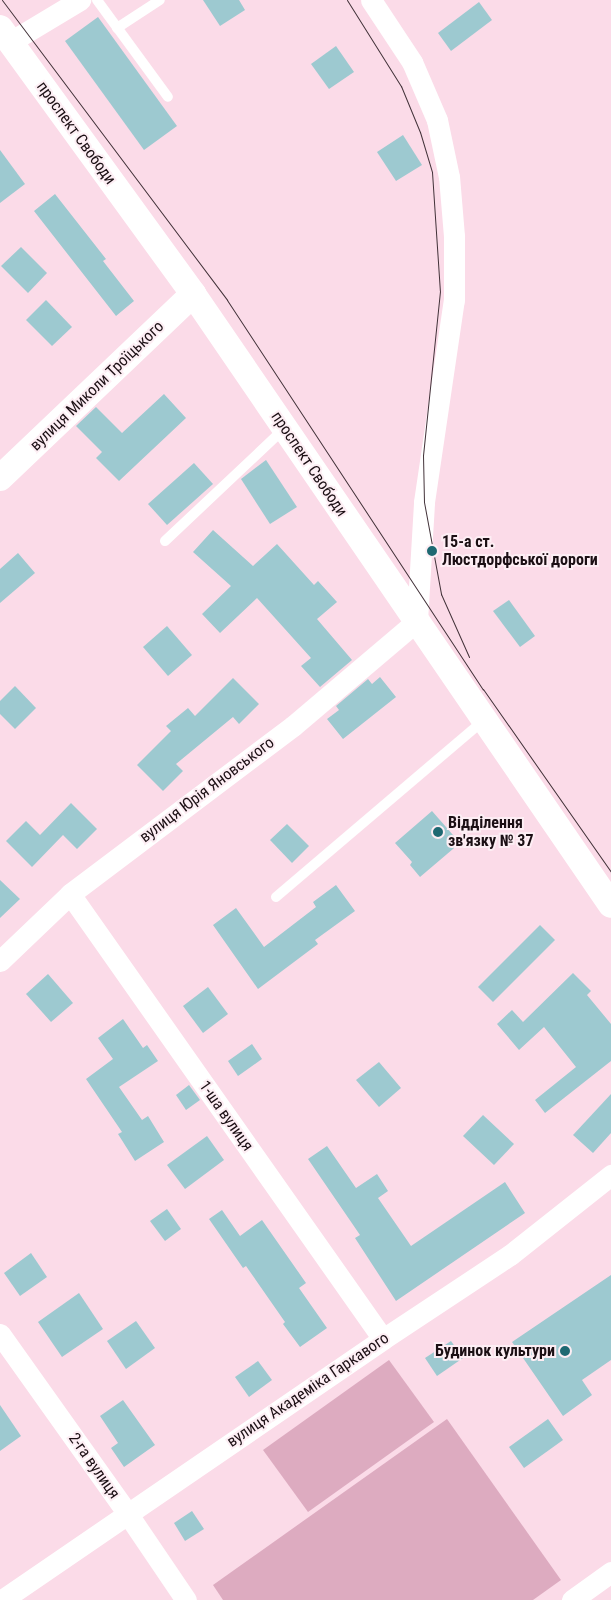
<!DOCTYPE html>
<html>
<head>
<meta charset="utf-8">
<style>
	body { margin:0 }
	#map { position:relative; width:611px; height:1600px; overflow:hidden; background:#fbdbe8; font-family:"Roboto Condensed",sans-serif }
	div>[style] { position:absolute }
	[style*='--x'] { left:calc(var(--x)*1px); top:calc(var(--y)*1px); width:calc(var(--w)*1px); rotate:calc(var(--a)*1deg) }
	.green>* { inset:0; background:#ddabc0 }
	.building>* { inset:0; background:#9dc9d0 }
	.service>* { height:10px; margin:-5px; padding:0 5px; transform-origin:5px; border-radius:5px; background:#fff }
	.minor>* { height:21px; margin:-10.5px; padding:0 10.5px; transform-origin:10.5px; border-radius:10.5px; background:#fff }
	.tertiary>* { height:26px; margin:-13px; padding:0 13px; transform-origin:13px; border-radius:13px; background:#fff }
	.tram>* { height:1px; margin:-0.5px; padding:0 0.5px; transform-origin:0.5px; border-radius:0.5px; background:#423239 }
	.dots>* { width:14px; height:14px; translate:-50% -50%; box-sizing:border-box; border:2px solid #fdeef4; border-radius:50% }
	span { translate:-50% -50%; white-space:nowrap; text-align:center; line-height:1.15; -webkit-text-stroke:4px #fdeef4; paint-order:stroke }
	.street-label { font-size:16px; color:#1b0f14 }
	.poi-label { font-size:16px; color:#1b0f14; font-weight:700 }
	.left { translate:0 -50%; text-align:left }
	.right { translate:-100% -50%; text-align:right }
</style>
</head>
<body>
<div id="map">
	<div class="green">
		<div style="clip-path:polygon(389px 1360px,434px 1422px,308px 1512px,263px 1450px)"></div>
		<div style="clip-path:polygon(447px 1419px,561px 1580px,533px 1600px,223px 1600px,213px 1585px)"></div>
	</div>
	<div class="building">
		<div style="clip-path:polygon(203px 0,239px 0,245px 10px,220px 26px)"></div>
		<div style="clip-path:polygon(479px 2px,492px 20px,451px 51px,438px 33px)"></div>
		<div style="clip-path:polygon(98px 17px,177px 126px,144px 150px,65px 41px)"></div>
		<div style="clip-path:polygon(336px 46px,354px 72px,329px 89px,311px 64px)"></div>
		<div style="clip-path:polygon(403px 135px,422px 165px,396px 181px,377px 152px)"></div>
		<div style="clip-path:polygon(0 150px,25px 184px,0 203px)"></div>
		<div style="clip-path:polygon(55px 194px,106px 259px,103px 261px,134px 301px,116px 316px,34px 211px)"></div>
		<div style="clip-path:polygon(21px 247px,47px 273px,28px 293px,1px 266px)"></div>
		<div style="clip-path:polygon(46px 300px,72px 327px,52px 346px,26px 320px)"></div>
		<div style="clip-path:polygon(164px 394px,186px 418px,119px 481px,96px 458px,102px 452px,76px 426px,96px 407px,122px 433px)"></div>
		<div style="clip-path:polygon(266px 460px,297px 507px,270px 524px,241px 479px)"></div>
		<div style="clip-path:polygon(194px 463px,213px 484px,167px 525px,148px 504px)"></div>
		<div style="clip-path:polygon(213px 530px,253px 566px,277px 544px,314px 585px,318px 581px,337px 602px,317px 619px,352px 660px,320px 687px,301px 666px,311px 658px,257px 598px,220px 633px,202px 614px,231px 586px,193px 552px)"></div>
		<div style="clip-path:polygon(18px 553px,35px 573px,0 603px,0 569px)"></div>
		<div style="clip-path:polygon(509px 600px,535px 636px,520px 647px,493px 611px)"></div>
		<div style="clip-path:polygon(167px 626px,192px 655px,168px 676px,143px 647px)"></div>
		<div style="clip-path:polygon(380px 677px,396px 697px,343px 739px,327px 719px,339px 710px,336px 706px,368px 679px,372px 684px)"></div>
		<div style="clip-path:polygon(233px 678px,259px 704px,239px 724px,233px 717px,176px 764px,183px 771px,163px 791px,137px 765px,171px 731px,166px 726px,188px 708px,195px 716px)"></div>
		<div style="clip-path:polygon(15px 686px,36px 708px,15px 729px,0 714px,0 701px)"></div>
		<div style="clip-path:polygon(71px 803px,97px 829px,77px 849px,63px 835px,32px 867px,6px 841px,26px 821px,40px 835px)"></div>
		<div style="clip-path:polygon(432px 811px,460px 843px,420px 877px,410px 865px,412px 862px,395px 843px)"></div>
		<div style="clip-path:polygon(287px 824px,309px 846px,292px 863px,270px 840px)"></div>
		<div style="clip-path:polygon(0 880px,20px 899px,0 918px)"></div>
		<div style="clip-path:polygon(336px 885px,355px 911px,315px 940px,318px 944px,258px 989px,213px 925px,236px 908px,264px 947px,316px 907px,313px 902px)"></div>
		<div style="clip-path:polygon(540px 925px,555px 940px,493px 1002px,478px 987px)"></div>
		<div style="clip-path:polygon(573px 973px,591px 991px,587px 995px,611px 1024px,611px 1061px,545px 1113px,535px 1100px,576px 1067px,544px 1027px,519px 1050px,497px 1024px,512px 1010px,523px 1022px)"></div>
		<div style="clip-path:polygon(48px 974px,73px 1003px,51px 1022px,26px 994px)"></div>
		<div style="clip-path:polygon(208px 987px,228px 1014px,203px 1033px,183px 1006px)"></div>
		<div style="clip-path:polygon(123px 1019px,143px 1048px,147px 1045px,158px 1061px,119px 1087px,142px 1120px,148px 1116px,164px 1142px,135px 1161px,118px 1134px,122px 1132px,86px 1079px,113px 1059px,98px 1038px)"></div>
		<div style="clip-path:polygon(252px 1044px,262px 1059px,238px 1076px,228px 1061px)"></div>
		<div style="clip-path:polygon(379px 1062px,401px 1088px,379px 1107px,356px 1080px)"></div>
		<div style="clip-path:polygon(189px 1085px,200px 1100px,186px 1110px,176px 1095px)"></div>
		<div style="clip-path:polygon(611px 1094px,611px 1133px,593px 1153px,573px 1135px)"></div>
		<div style="clip-path:polygon(483px 1115px,514px 1144px,494px 1165px,463px 1136px)"></div>
		<div style="clip-path:polygon(207px 1136px,224px 1160px,185px 1189px,167px 1165px)"></div>
		<div style="clip-path:polygon(327px 1146px,356px 1188px,377px 1174px,388px 1191px,378px 1198px,411px 1246px,505px 1182px,525px 1213px,396px 1301px,355px 1238px,360px 1235px,308px 1159px)"></div>
		<div style="clip-path:polygon(167px 1209px,181px 1229px,165px 1241px,150px 1221px)"></div>
		<div style="clip-path:polygon(222px 1210px,240px 1236px,262px 1220px,306px 1283px,299px 1288px,327px 1328px,300px 1347px,283px 1324px,285px 1322px,246px 1266px,243px 1268px,209px 1219px)"></div>
		<div style="clip-path:polygon(31px 1253px,47px 1277px,20px 1296px,4px 1273px)"></div>
		<div style="clip-path:polygon(611px 1275px,611px 1360px,582px 1380px,592px 1395px,563px 1416px,512px 1342px)"></div>
		<div style="clip-path:polygon(79px 1293px,103px 1329px,62px 1357px,38px 1322px)"></div>
		<div style="clip-path:polygon(136px 1321px,155px 1348px,126px 1369px,107px 1341px)"></div>
		<div style="clip-path:polygon(451px 1341px,463px 1358px,437px 1376px,425px 1358px)"></div>
		<div style="clip-path:polygon(258px 1361px,272px 1380px,249px 1397px,235px 1377px)"></div>
		<div style="clip-path:polygon(123px 1400px,155px 1445px,124px 1467px,111px 1448px,118px 1443px,100px 1416px)"></div>
		<div style="clip-path:polygon(0 1405px,21px 1436px,0 1451px)"></div>
		<div style="clip-path:polygon(548px 1419px,563px 1440px,524px 1468px,509px 1447px)"></div>
		<div style="clip-path:polygon(192px 1511px,204px 1529px,185px 1541px,174px 1523px)"></div>
	</div>
	<div class="service">
		<div style="--x:97;--y:0;--w:120;--a:53.8"></div>
		<div style="--x:117;--y:28;--w:51;--a:-33.1"></div>
		<div style="--x:165;--y:541;--w:163;--a:-43.3"></div>
		<div style="--x:276;--y:897;--w:272;--a:-40.4"></div>
	</div>
	<div class="minor">
		<div style="--x:10;--y:42;--w:82;--a:-31"></div>
		<div style="--x:70;--y:894;--w:544;--a:54.88"></div>
		<div style="--x:0;--y:961;--w:97;--a:-43.7"></div>
		<div style="--x:70;--y:894;--w:279;--a:-37"></div>
		<div style="--x:293;--y:726;--w:162;--a:-40.3"></div>
		<div style="--x:417;--y:621;--w:119;--a:-86.6"></div>
		<div style="--x:424;--y:502;--w:204;--a:-81.6"></div>
		<div style="--x:454;--y:300;--w:64;--a:-90"></div>
		<div style="--x:454;--y:236;--w:59;--a:-94.8"></div>
		<div style="--x:449;--y:177;--w:58;--a:-101.9"></div>
		<div style="--x:437;--y:120;--w:63;--a:-113.3"></div>
		<div style="--x:412;--y:62;--w:74;--a:-123.5"></div>
		<div style="--x:0;--y:1334;--w:219;--a:54.6"></div>
		<div style="--x:127;--y:1513;--w:105;--a:55.9"></div>
		<div style="--x:2;--y:1600;--w:462;--a:-34.4"></div>
		<div style="--x:383;--y:1339;--w:152;--a:-33.5"></div>
		<div style="--x:510;--y:1255;--w:129;--a:-38.4"></div>
		<div style="--x:572;--y:1600;--w:48;--a:-35.7"></div>
	</div>
	<div class="tertiary">
		<div style="--x:0;--y:28;--w:329;--a:54"></div>
		<div style="--x:193;--y:294;--w:740;--a:55.62"></div>
		<div style="--x:0;--y:478;--w:267;--a:-43.6"></div>
	</div>
	<div class="tram">
		<div style="--x:2;--y:0;--w:375;--a:53.1"></div>
		<div style="--x:227;--y:300;--w:466;--a:56.7"></div>
		<div style="--x:483;--y:689;--w:223;--a:55"></div>
		<div style="--x:347;--y:0;--w:102;--a:57.9"></div>
		<div style="--x:401;--y:86;--w:50;--a:67.6"></div>
		<div style="--x:420;--y:132;--w:42;--a:73.3"></div>
		<div style="--x:432;--y:172;--w:119;--a:86.2"></div>
		<div style="--x:440;--y:291;--w:165;--a:95.9"></div>
		<div style="--x:423;--y:455;--w:47;--a:88.8"></div>
		<div style="--x:424;--y:502;--w:94;--a:79.5"></div>
		<div style="--x:441;--y:594;--w:69;--a:66"></div>
	</div>
	<div class="dots">
		<div style="left:432px;top:551px;background:#1e6972"></div>
		<div style="left:438px;top:832px;background:#1e6972"></div>
		<div style="left:565px;top:1351px;background:#1e6972"></div>
	</div>
	<div class="street-label">
		<span style="left:76px;top:133px;rotate:54deg">проспект Свободи</span>
		<span style="left:97px;top:386px;rotate:-44deg">вулиця Миколи Троїцького</span>
		<span style="left:309px;top:464px;rotate:56deg">проспект Свободи</span>
		<span style="left:207px;top:790px;rotate:-37deg">вулиця Юрія Яновського</span>
		<span style="left:226px;top:1116px;rotate:55deg">1-ша вулиця</span>
		<span style="left:308px;top:1390px;rotate:-34deg">вулиця Академіка Гаркавого</span>
		<span style="left:94px;top:1466px;rotate:55deg">2-га вулиця</span>
	</div>
	<div class="poi-label">
		<span class="left" style="left:442px;top:551px">15-а ст.<br>Люстдорфської дороги</span>
		<span class="left" style="left:448px;top:832px">Відділення<br>зв'язку № 37</span>
		<span class="right" style="left:555px;top:1351px">Будинок культури</span>
	</div>
</div>
</body>
</html>
